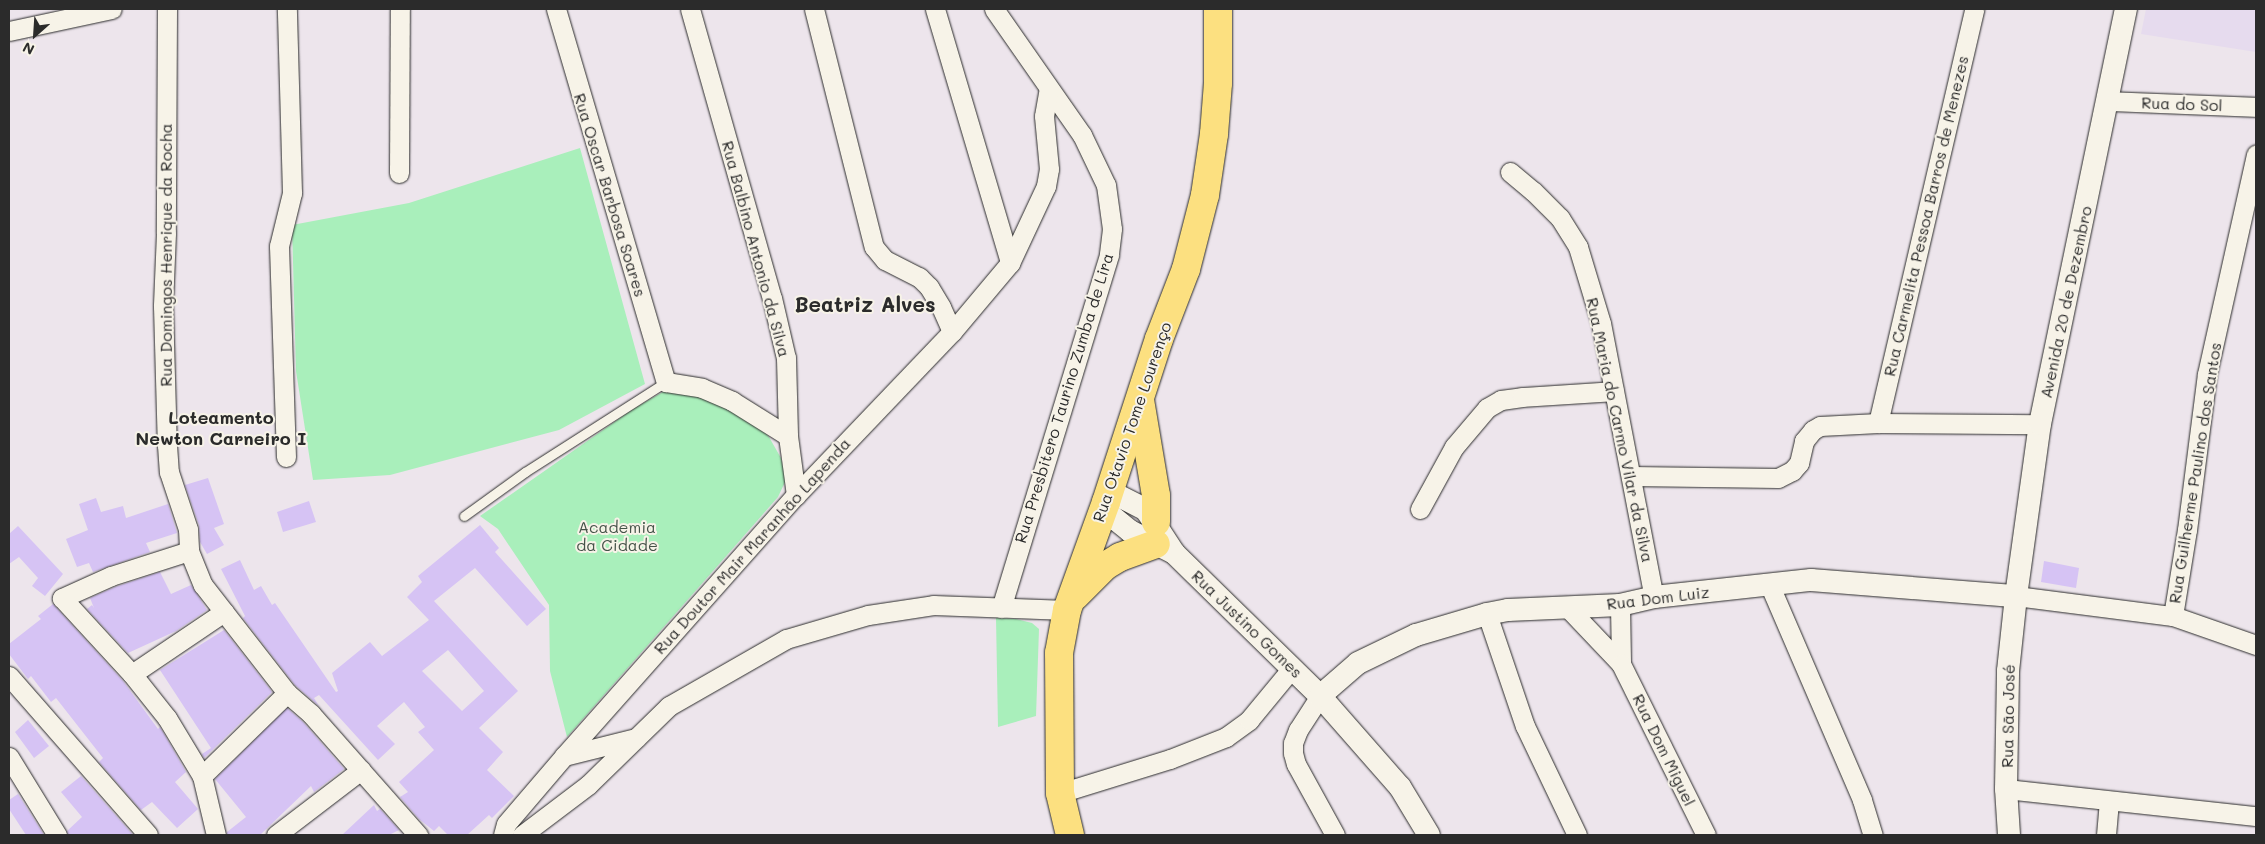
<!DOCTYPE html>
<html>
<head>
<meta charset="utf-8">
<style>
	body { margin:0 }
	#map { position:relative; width:2265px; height:844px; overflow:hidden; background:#ede5ec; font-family:Mali,sans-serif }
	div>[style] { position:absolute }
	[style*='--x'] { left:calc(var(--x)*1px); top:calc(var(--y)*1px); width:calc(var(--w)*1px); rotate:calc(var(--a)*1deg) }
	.built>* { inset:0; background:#e6dbee }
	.green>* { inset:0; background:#a9efbb }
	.building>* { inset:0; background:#d6c3f4 }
	.roads { filter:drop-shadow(0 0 1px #2b2b2b) drop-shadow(0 0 1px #2b2b2b) }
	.service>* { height:9px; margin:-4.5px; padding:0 4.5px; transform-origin:4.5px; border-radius:4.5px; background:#f7f3e8 }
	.minor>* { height:19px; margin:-9.5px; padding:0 9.5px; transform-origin:9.5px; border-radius:9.5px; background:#f7f3e8 }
	.tertiary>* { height:22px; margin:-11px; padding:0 11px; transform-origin:11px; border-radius:11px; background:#f7f3e8 }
	.primary>* { height:28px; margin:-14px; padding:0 14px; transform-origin:14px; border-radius:14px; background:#fce080 }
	span { translate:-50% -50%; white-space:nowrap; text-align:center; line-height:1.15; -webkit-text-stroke:4px #f7f3e8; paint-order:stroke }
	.street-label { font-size:16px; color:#2b2b2b }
	.park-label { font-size:16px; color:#445248 }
	.neighbourhood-label { font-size:18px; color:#2b2b2b; font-weight:700 }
	.district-label { font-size:21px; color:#2b2b2b; font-weight:700 }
	.frame { position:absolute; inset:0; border:10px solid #2b2b2b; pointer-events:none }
	.north { position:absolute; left:10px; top:10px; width:50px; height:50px; -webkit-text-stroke:4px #f7f3e8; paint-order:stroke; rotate:206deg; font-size:14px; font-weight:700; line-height:20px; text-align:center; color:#2b2b2b }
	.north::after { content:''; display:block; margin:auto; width:18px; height:22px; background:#2b2b2b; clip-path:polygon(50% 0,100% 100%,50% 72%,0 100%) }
</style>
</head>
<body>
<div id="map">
	<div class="built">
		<div style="clip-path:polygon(2146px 9px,2256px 9px,2256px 52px,2141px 34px)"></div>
	</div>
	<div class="green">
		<div style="clip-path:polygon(580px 148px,645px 384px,559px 430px,390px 475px,313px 480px,296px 371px,292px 225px,409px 203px)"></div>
		<div style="clip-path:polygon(668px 389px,688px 390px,752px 419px,769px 437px,781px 458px,786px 480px,778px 497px,567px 737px,550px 671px,549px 605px,498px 529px,480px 516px,633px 409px)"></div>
		<div style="clip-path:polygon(996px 618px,1016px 619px,1032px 623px,1039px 629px,1036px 716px,998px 727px)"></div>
	</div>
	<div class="building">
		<div style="clip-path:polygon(208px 478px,224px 524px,214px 528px,224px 545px,207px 554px,200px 542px,199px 525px,185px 485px)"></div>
		<div style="clip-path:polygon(96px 498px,101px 512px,123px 506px,126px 518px,168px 504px,177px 533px,146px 543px,150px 552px,93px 572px,89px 563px,77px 567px,66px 539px,88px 530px,79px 504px)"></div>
		<div style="clip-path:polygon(309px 501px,316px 522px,283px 532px,277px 512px)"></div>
		<div style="clip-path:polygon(evenodd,480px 525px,499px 548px,495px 552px,546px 609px,527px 626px,475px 568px,434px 601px,518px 691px,479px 728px,503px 752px,487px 770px,514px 796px,492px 818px,489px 815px,467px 835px,448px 835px,439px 826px,434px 831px,419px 819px,400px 797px,408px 792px,399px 782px,434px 750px,418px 732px,425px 727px,404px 702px,377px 726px,395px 744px,378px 760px,319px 695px,314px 698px,319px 706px,295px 685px,243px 618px,245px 616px,221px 569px,240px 560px,254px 590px,261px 586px,272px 605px,275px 603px,336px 692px,338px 691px,332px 673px,370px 642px,382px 656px,429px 620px,407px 597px,422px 582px,418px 576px,480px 525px,448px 650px,484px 691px,462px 711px,422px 671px,448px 650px)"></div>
		<div style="clip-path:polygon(18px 526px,63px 574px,45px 596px,32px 586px,38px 578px,19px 557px,9px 564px,9px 534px)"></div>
		<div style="clip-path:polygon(2044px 561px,2079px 568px,2076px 588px,2041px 582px)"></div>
		<div style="clip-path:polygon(160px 572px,171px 594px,191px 585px,207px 610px,176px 631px,128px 653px,87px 609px,92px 605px,94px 608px,90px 598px,115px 587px)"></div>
		<div style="clip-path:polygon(53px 604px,123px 681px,158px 729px,160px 727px,186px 772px,175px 782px,198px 809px,177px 828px,152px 802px,141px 810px,99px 762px,103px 758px,56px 698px,51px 702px,31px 676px,28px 679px,9px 654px,9px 644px,41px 619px,38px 616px)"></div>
		<div style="clip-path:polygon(224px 630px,272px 692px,204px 758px,202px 754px,211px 748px,160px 670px)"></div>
		<div style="clip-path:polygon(287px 708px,303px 722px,344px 769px,314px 792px,311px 786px,260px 835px,227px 835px,227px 832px,246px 817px,215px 779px)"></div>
		<div style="clip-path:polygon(28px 720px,49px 746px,34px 758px,15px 732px)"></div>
		<div style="clip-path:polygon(81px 776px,133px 835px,68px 835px,67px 831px,82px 817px,61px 792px)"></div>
		<div style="clip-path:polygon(18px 794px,44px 835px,26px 835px,9px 809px,9px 800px)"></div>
		<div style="clip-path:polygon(374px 805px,377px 811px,380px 809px,399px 830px,389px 835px,342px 835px)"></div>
	</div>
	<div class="roads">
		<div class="service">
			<div style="--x:464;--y:516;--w:75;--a:-35.8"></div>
			<div style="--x:525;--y:472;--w:167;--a:-32.6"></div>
		</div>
		<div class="minor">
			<div style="--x:167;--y:9;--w:224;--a:90.3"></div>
			<div style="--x:166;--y:233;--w:73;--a:92.4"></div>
			<div style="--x:163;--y:306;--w:139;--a:88.4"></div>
			<div style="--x:167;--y:445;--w:27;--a:86"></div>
			<div style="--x:169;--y:472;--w:60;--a:71.6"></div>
			<div style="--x:188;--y:529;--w:22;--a:87"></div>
			<div style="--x:189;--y:551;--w:37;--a:68"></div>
			<div style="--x:203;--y:585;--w:137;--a:52.1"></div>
			<div style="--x:287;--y:693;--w:32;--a:41"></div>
			<div style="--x:311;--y:714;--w:162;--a:48.5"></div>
			<div style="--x:556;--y:9;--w:389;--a:73.6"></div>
			<div style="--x:666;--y:382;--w:36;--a:9"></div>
			<div style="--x:702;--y:388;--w:33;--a:23"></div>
			<div style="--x:732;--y:401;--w:66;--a:32"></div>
			<div style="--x:690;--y:9;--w:300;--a:74.2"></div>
			<div style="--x:772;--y:298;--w:62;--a:76.9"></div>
			<div style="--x:786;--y:358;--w:78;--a:88.5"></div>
			<div style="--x:788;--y:436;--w:60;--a:82.3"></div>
			<div style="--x:814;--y:9;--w:245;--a:75.9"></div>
			<div style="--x:874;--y:247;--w:17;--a:50"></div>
			<div style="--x:885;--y:260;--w:38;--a:27"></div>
			<div style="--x:919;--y:277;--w:14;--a:45"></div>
			<div style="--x:929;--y:287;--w:23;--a:59"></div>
			<div style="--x:941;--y:307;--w:27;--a:66"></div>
			<div style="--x:935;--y:9;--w:265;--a:73.5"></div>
			<div style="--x:994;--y:9;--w:154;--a:55.1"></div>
			<div style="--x:1082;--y:135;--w:55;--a:64.4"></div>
			<div style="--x:1106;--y:185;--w:44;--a:82.2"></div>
			<div style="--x:1112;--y:229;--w:26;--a:97"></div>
			<div style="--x:1109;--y:255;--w:369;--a:107"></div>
			<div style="--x:9;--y:31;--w:105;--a:-12.1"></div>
			<div style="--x:2108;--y:101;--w:148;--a:2.3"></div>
			<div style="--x:1510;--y:172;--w:30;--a:40"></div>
			<div style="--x:1533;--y:191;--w:38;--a:45"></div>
			<div style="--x:1560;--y:218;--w:34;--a:58"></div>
			<div style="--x:1578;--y:247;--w:79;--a:73.2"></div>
			<div style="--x:1601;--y:323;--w:279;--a:79.1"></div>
			<div style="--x:399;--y:173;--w:164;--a:-89.7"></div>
			<div style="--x:1878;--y:423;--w:425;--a:-76.9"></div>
			<div style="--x:286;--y:457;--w:211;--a:-91.9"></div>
			<div style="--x:279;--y:246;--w:55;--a:-76.2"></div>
			<div style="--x:292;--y:193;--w:184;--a:-91.6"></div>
			<div style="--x:1631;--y:476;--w:147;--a:0.8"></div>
			<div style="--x:1778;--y:478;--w:16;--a:-27"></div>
			<div style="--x:1792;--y:471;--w:11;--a:-49"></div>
			<div style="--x:1799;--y:463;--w:23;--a:-77"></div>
			<div style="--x:1804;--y:441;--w:14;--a:-51"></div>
			<div style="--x:1813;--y:430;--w:8;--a:-30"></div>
			<div style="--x:1820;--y:426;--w:58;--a:-3"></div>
			<div style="--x:1878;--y:423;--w:162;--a:0.4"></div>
			<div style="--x:1420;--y:509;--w:71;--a:-61.3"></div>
			<div style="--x:1454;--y:447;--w:51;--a:-49.8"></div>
			<div style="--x:1487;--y:408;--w:16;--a:-30"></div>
			<div style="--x:1501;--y:400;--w:21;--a:-8"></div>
			<div style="--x:1522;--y:397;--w:92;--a:-3.7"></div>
			<div style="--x:189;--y:551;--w:82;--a:162.2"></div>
			<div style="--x:111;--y:576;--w:54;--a:155.8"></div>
			<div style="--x:62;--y:598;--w:103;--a:47.4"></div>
			<div style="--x:132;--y:674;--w:56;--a:51.5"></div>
			<div style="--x:167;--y:718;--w:68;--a:58.9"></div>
			<div style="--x:202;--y:776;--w:61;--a:76.7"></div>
			<div style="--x:1770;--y:586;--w:233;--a:66.7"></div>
			<div style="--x:1862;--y:800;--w:37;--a:73"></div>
			<div style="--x:2016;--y:596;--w:158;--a:7.3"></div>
			<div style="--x:2173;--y:616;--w:88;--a:19.3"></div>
			<div style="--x:1620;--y:605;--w:59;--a:89"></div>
			<div style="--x:1567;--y:607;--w:79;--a:46.5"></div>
			<div style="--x:1621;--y:664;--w:191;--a:63.6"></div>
			<div style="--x:1487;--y:614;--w:118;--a:71.3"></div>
			<div style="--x:1525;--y:726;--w:121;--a:64.5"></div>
			<div style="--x:2173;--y:616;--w:87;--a:-80.8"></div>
			<div style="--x:2187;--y:530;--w:157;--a:-82.7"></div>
			<div style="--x:2207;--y:374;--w:225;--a:-77.4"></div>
			<div style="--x:132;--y:674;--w:111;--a:-34"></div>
			<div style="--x:9;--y:676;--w:211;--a:48.8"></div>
			<div style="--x:1320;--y:696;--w:40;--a:122.9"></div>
			<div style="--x:1298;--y:730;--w:14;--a:111"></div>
			<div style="--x:1293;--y:743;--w:10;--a:90"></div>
			<div style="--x:1293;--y:753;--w:11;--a:75"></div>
			<div style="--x:1296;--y:764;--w:81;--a:61.2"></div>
			<div style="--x:564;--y:756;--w:74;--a:-14"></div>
			<div style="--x:9;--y:757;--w:92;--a:58.4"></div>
			<div style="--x:202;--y:776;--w:119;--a:-44.3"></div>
			<div style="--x:2006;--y:789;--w:251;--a:6.2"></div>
			<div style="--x:1060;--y:793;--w:115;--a:-17.2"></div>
			<div style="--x:1170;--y:759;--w:60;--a:-21.4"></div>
			<div style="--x:1226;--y:737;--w:29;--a:-36"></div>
			<div style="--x:1249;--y:720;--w:67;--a:-50.4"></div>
			<div style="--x:276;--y:835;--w:107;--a:-37.4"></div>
			<div style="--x:503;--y:835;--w:11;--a:-75"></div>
			<div style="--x:506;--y:824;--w:89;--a:-49.5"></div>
			<div style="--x:564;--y:756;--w:349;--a:-48.4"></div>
			<div style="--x:796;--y:495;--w:226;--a:-46.3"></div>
			<div style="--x:952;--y:332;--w:90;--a:-50"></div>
			<div style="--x:1010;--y:263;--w:85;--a:-64.9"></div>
			<div style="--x:1046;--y:186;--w:17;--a:-80"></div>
			<div style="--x:1049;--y:169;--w:53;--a:-95.4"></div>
			<div style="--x:1044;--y:116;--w:27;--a:-80"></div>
			<div style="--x:522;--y:835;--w:83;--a:-37.1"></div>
			<div style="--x:588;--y:785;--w:113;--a:-44.3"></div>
			<div style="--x:669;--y:706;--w:135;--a:-29.8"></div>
			<div style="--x:786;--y:639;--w:85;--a:-16.3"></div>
			<div style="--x:868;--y:615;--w:66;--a:-8.7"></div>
			<div style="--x:933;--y:605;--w:134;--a:2.1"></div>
			<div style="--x:2106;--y:835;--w:34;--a:-85"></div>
		</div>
		<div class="tertiary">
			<div style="--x:1174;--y:553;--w:49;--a:-153.4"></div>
			<div style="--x:1130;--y:531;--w:26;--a:-141"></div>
			<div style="--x:1110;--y:515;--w:14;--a:-107"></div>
			<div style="--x:1106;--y:502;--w:14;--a:-25"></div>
			<div style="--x:1119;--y:496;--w:30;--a:27"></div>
			<div style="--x:1146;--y:510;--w:51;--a:56.9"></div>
			<div style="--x:1174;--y:553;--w:204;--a:44.4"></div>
			<div style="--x:1320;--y:696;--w:121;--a:48.7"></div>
			<div style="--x:1400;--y:787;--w:56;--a:58.9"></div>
			<div style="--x:1320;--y:696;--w:50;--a:-41"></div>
			<div style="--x:1358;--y:663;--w:64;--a:-25.8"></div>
			<div style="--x:1416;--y:635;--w:74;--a:-16.5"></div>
			<div style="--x:1487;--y:614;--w:21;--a:-11"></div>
			<div style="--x:1508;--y:610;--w:112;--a:-2.6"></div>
			<div style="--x:1620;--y:605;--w:35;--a:-13"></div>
			<div style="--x:1654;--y:597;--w:158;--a:-6.2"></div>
			<div style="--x:1811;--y:580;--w:206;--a:4.5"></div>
			<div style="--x:2009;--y:835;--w:46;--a:-93.7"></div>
			<div style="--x:2006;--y:789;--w:118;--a:-89"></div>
			<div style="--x:2008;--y:671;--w:75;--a:-83.9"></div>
			<div style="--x:2016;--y:596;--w:174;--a:-82.1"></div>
			<div style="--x:2040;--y:424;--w:424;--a:-78.3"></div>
		</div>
		<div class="primary">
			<div style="--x:1140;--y:400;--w:97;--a:80.5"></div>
			<div style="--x:1156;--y:496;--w:26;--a:90"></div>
			<div style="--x:1075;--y:596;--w:42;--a:-45"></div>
			<div style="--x:1105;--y:566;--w:17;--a:-31"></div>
			<div style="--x:1120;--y:557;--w:38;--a:-20"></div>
			<div style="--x:1070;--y:835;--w:43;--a:-103.4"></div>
			<div style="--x:1060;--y:793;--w:140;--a:-90.4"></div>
			<div style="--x:1059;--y:653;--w:44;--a:-79.5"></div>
			<div style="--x:1067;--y:610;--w:115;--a:-70.1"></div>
			<div style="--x:1106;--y:502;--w:171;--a:-72"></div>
			<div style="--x:1159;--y:339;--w:75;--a:-68.9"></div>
			<div style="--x:1186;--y:269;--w:76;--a:-75.6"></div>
			<div style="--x:1205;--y:195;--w:62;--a:-81.6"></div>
			<div style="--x:1214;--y:134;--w:51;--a:-85.5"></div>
			<div style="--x:1218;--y:83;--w:74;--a:-90"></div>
		</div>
	</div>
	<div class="street-label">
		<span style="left:2182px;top:104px;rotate:2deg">Rua do Sol</span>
		<span style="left:610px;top:195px;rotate:73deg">Rua Oscar Barbosa Soares</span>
		<span style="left:1926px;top:216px;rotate:-77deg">Rua Carmelita Pessoa Barros de Menezes</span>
		<span style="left:756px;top:249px;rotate:75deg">Rua Balbino Antonio da Silva</span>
		<span style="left:166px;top:255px;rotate:-90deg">Rua Domingos Henrique da Rocha</span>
		<span style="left:2066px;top:302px;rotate:-78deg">Avenida 20 de Dezembro</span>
		<span style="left:1064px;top:398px;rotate:-73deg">Rua Presbitero Taurino Zumba de Lira</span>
		<span style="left:1132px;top:422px;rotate:-71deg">Rua Otavio Tome Lourenço</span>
		<span style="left:1620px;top:430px;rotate:78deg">Rua Maria do Carmo Vilar da Silva</span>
		<span style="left:2195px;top:473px;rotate:-81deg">Rua Guilherme Paulino dos Santos</span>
		<span style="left:752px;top:546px;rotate:-48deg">Rua Doutor Mair Maranhão Lapenda</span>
		<span style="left:1658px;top:598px;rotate:-7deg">Rua Dom Luiz</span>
		<span style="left:1247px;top:624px;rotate:44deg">Rua Justino Gomes</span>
		<span style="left:2008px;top:716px;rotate:-89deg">Rua São José</span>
		<span style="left:1664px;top:750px;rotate:64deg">Rua Dom Miguel</span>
	</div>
	<div class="park-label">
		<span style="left:617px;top:536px">Academia<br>da Cidade</span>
	</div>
	<div class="neighbourhood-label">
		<span style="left:221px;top:428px">Loteamento<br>Newton Carneiro I</span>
	</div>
	<div class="district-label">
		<span style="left:865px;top:304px">Beatriz Alves</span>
	</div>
	<div class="frame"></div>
	<div class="north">N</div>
</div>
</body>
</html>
